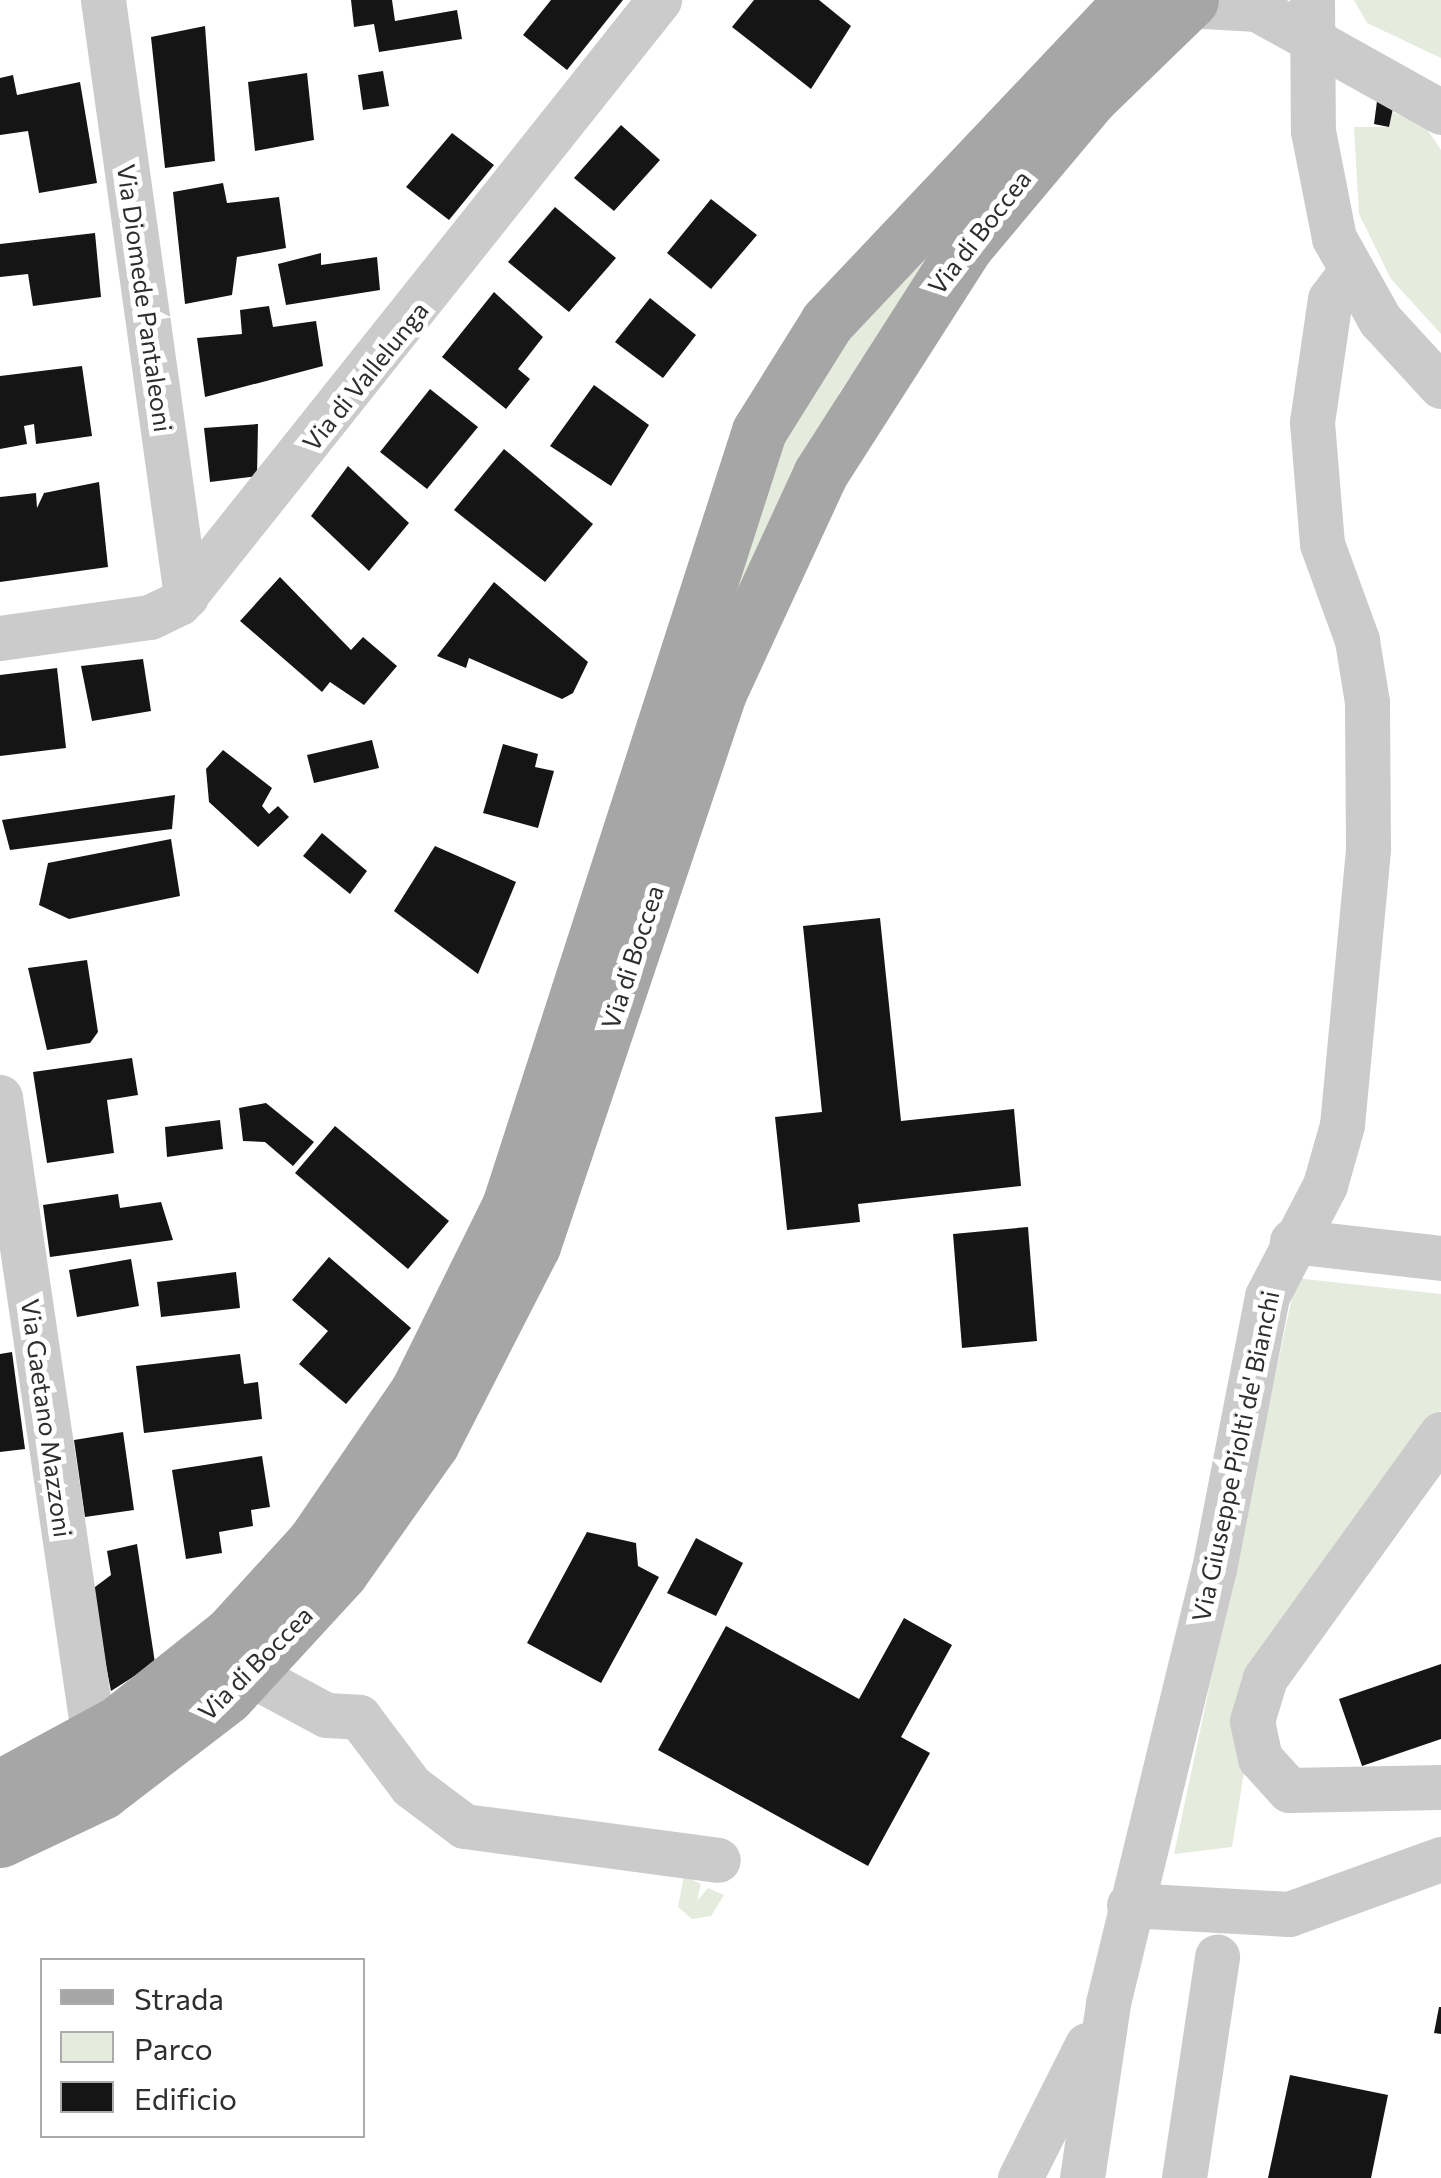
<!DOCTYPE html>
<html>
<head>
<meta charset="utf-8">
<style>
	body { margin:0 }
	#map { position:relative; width:1441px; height:2178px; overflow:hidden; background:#fff; font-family:Commissioner,sans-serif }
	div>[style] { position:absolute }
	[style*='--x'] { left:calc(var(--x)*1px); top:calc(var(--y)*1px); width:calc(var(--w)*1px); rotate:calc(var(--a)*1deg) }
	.green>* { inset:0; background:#e5ebdd }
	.building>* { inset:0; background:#151515 }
	.minor>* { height:45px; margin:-22.5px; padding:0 22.5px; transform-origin:22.5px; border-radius:22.5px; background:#cbcbcb }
	.major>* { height:55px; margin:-27.5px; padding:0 27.5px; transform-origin:27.5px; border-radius:27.5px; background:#a6a6a6 }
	span { translate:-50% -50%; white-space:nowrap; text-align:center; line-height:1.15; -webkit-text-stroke:10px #fff; paint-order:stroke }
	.street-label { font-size:25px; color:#2e2e2e }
	.legend { position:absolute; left:40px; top:1958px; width:325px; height:180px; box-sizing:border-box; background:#fff; border:2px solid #ababab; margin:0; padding:12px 18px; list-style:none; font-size:30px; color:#2e2e2e }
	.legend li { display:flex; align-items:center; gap:20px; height:50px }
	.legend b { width:50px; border:2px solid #ababab }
</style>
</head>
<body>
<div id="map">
	<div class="green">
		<div style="clip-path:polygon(1354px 0,1441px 0,1441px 58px,1367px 23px)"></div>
		<div style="clip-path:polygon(1392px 112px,1425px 126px,1441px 150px,1441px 334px,1391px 279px,1359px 214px,1354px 127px,1389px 127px)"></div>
		<div style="clip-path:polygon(961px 221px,841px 390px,728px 620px,782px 436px,866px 312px)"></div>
		<div style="clip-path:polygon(1296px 1278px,1441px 1294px,1441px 1410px,1260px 1674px,1232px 1847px,1174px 1854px)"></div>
		<div style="clip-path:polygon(684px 1876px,701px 1884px,697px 1901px,708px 1888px,724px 1895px,711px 1916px,692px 1919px,678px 1907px)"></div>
	</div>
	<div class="building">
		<div style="clip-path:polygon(351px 0,392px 0,395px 21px,457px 10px,462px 39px,379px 52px,374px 24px,354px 27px)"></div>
		<div style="clip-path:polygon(551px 0,623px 0,567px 70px,523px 35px)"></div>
		<div style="clip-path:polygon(754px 0,819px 0,851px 26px,811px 89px,732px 27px)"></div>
		<div style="clip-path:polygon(205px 26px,215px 161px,165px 168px,151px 37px)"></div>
		<div style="clip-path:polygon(383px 71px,389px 106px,363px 110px,358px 75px)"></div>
		<div style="clip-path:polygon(307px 73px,314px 140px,255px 151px,248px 82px)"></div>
		<div style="clip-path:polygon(13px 75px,17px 95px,80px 82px,97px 183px,39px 193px,28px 131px,0 135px,0 78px)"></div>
		<div style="clip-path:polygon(1379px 86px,1396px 94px,1389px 127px,1374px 124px)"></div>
		<div style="clip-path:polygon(621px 125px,660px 160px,614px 211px,574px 178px)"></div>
		<div style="clip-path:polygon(452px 133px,494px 165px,449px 220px,406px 187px)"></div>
		<div style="clip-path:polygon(223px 183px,227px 203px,279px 197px,286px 248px,237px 257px,232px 295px,185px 304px,173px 192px)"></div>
		<div style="clip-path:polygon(711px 199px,757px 235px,711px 289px,667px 253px)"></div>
		<div style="clip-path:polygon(555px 207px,616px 258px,569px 312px,508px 262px)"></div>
		<div style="clip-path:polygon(95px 233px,101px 297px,33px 306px,28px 274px,0 277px,0 244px)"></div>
		<div style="clip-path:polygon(321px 253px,321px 265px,377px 257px,380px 290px,286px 305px,278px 264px)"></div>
		<div style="clip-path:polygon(494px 292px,543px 337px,518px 369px,530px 379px,506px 409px,442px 357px)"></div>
		<div style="clip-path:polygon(650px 298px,696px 335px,663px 378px,615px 342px)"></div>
		<div style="clip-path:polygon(269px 306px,273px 327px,316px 321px,323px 366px,205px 397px,197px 338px,242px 334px,240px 310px)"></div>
		<div style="clip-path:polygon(82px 366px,92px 436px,36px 444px,34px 424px,24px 426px,27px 444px,0 449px,0 376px)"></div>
		<div style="clip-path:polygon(594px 385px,649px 425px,611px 486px,550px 446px)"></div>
		<div style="clip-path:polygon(430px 389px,478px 427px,427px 489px,380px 452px)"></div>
		<div style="clip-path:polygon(258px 424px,257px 476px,210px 482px,204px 428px)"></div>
		<div style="clip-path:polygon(504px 449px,593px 524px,545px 582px,454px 510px)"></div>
		<div style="clip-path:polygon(348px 466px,409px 523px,369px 571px,311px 516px)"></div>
		<div style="clip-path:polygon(99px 482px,108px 567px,0 582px,0 497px,36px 493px,37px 508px,44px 493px)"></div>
		<div style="clip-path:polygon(280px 577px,351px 650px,363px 637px,397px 666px,364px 705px,330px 682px,322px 692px,240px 621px)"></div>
		<div style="clip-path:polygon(494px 582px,588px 662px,573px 693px,562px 699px,469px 658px,466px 668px,437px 656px)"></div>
		<div style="clip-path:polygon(143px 659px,151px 711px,92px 721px,81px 666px)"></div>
		<div style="clip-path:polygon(57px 668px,66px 748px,0 756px,0 675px)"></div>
		<div style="clip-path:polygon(372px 740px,379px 768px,314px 783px,307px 755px)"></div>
		<div style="clip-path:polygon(503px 744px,538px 754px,535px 767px,554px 771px,538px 828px,483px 813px)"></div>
		<div style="clip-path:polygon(223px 750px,272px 788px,262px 806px,269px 814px,278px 806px,289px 817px,258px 847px,209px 802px,206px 769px)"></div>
		<div style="clip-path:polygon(175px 795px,172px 829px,10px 850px,2px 820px)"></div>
		<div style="clip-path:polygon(322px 833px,367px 871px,350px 894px,303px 856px)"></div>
		<div style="clip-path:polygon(171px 839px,180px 896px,69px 919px,39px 905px,48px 863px)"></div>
		<div style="clip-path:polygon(435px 846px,516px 882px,478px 974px,394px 911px)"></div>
		<div style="clip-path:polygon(880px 918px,901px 1121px,1014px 1109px,1021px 1186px,858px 1204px,860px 1222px,787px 1230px,775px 1117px,822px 1112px,803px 926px)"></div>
		<div style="clip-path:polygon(87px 960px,98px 1032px,90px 1043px,47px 1050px,28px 968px)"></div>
		<div style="clip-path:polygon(132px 1058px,138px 1095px,107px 1100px,114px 1153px,47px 1163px,33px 1072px)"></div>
		<div style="clip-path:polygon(266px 1103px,314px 1142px,293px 1166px,265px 1142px,243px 1141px,239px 1108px)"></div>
		<div style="clip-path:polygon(220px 1120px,223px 1149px,167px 1157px,165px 1127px)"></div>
		<div style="clip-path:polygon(335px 1126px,449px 1221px,408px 1269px,295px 1173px)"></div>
		<div style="clip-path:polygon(118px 1194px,120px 1208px,161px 1202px,173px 1240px,50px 1257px,43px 1205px)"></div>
		<div style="clip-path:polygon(1028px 1227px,1037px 1341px,962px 1348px,953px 1234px)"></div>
		<div style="clip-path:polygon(329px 1257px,411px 1328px,346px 1404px,299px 1364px,328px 1331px,292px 1300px)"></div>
		<div style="clip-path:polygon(131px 1259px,139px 1306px,77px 1317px,69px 1270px)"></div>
		<div style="clip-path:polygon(236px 1272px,240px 1308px,161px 1317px,157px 1282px)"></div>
		<div style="clip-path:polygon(12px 1352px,25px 1449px,0 1452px,0 1354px)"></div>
		<div style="clip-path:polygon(240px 1354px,244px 1384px,258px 1382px,262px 1419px,144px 1433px,136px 1366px)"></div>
		<div style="clip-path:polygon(123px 1432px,134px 1510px,85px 1517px,74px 1440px)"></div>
		<div style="clip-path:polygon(262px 1456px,270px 1507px,251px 1510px,253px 1526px,219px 1532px,222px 1553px,186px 1559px,172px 1470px)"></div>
		<div style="clip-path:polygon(587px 1532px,636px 1543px,638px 1566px,659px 1577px,601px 1683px,527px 1643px)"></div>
		<div style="clip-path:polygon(696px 1538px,743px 1563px,716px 1616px,667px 1593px)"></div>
		<div style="clip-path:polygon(137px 1544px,155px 1663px,111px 1691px,91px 1590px,111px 1575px,107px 1551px)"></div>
		<div style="clip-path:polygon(904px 1618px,952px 1645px,901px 1737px,930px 1753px,868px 1866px,658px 1750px,726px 1626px,859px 1699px)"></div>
		<div style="clip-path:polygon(1441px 1664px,1441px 1739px,1362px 1766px,1339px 1699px)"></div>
		<div style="clip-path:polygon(1439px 2007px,1441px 2007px,1441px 2034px,1434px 2033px)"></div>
		<div style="clip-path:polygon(1290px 2075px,1388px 2095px,1371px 2178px,1268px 2178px)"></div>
	</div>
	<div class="minor">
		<div style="--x:103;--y:0;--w:602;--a:82.07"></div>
		<div style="--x:1312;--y:0;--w:131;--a:89.6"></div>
		<div style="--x:1313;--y:131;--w:109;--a:78.9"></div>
		<div style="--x:1334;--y:238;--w:94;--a:60.7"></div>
		<div style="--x:1380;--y:320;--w:90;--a:47.3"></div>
		<div style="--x:1186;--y:5;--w:71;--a:3.2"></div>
		<div style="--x:1257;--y:9;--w:211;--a:29.2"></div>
		<div style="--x:0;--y:638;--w:151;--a:-8"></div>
		<div style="--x:150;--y:617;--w:32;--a:-26"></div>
		<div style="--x:179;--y:603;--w:771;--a:-51.48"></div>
		<div style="--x:0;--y:1097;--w:649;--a:81.67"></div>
		<div style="--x:1292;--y:1241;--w:150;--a:6.5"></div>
		<div style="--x:1441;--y:1434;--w:301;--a:125.8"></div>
		<div style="--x:1265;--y:1678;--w:45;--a:106.8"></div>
		<div style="--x:1252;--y:1721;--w:38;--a:78"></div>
		<div style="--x:1260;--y:1758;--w:43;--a:47.8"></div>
		<div style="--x:1289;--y:1790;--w:152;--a:-1.1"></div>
		<div style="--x:250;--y:1674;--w:86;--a:28.3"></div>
		<div style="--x:326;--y:1715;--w:33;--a:3"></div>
		<div style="--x:359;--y:1717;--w:86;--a:53"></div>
		<div style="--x:411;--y:1786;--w:66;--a:37"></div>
		<div style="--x:464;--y:1826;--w:256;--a:7.6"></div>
		<div style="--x:1129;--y:1905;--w:160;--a:3.2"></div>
		<div style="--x:1289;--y:1914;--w:162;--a:-19.9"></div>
		<div style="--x:1020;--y:2178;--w:149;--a:-63.3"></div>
		<div style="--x:1082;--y:2178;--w:177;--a:-81.5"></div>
		<div style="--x:1108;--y:2003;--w:447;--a:-76.3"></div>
		<div style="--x:1214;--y:1569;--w:278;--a:-79"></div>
		<div style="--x:1267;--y:1296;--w:125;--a:-62.4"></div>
		<div style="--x:1325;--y:1185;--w:62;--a:-74.2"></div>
		<div style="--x:1342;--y:1125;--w:278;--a:-84.6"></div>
		<div style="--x:1368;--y:848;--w:146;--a:-90.4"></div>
		<div style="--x:1367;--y:702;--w:63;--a:-99.2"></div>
		<div style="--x:1357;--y:640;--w:102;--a:-110"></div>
		<div style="--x:1322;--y:544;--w:122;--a:-94.7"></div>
		<div style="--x:1312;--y:422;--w:124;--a:-81.7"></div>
		<div style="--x:1330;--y:299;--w:31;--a:-53"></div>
		<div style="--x:1184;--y:2178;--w:224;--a:-81.5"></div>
	</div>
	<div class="major">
		<div style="--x:0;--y:1787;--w:134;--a:-28.5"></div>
		<div style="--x:118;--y:1723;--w:143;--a:-38.5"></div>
		<div style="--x:230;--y:1634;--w:125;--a:-47.6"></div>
		<div style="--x:314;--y:1542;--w:184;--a:-55.6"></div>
		<div style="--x:418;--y:1390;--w:205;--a:-63.7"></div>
		<div style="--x:509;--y:1206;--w:814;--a:-72.12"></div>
		<div style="--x:759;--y:431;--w:128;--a:-58"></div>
		<div style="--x:827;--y:322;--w:443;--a:-46.6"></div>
		<div style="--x:0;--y:1840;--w:113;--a:-25.2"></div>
		<div style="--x:102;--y:1792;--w:158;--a:-37.5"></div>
		<div style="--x:227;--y:1696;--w:168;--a:-47.4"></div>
		<div style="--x:341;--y:1572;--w:158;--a:-54.8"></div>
		<div style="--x:432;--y:1443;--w:221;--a:-62.9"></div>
		<div style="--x:533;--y:1246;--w:583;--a:-71.41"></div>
		<div style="--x:719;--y:693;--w:241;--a:-65.2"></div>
		<div style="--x:820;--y:474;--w:269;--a:-57.4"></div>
		<div style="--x:965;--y:247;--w:196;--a:-50"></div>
		<div style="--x:1091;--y:97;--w:139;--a:-44.1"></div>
	</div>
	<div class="street-label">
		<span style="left:979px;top:232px;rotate:-52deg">Via di Boccea</span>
		<span style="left:145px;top:298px;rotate:82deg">Via Diomede Pantaleoni</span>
		<span style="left:365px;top:376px;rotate:-51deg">Via di Vallelunga</span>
		<span style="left:632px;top:957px;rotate:-72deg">Via di Boccea</span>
		<span style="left:47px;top:1418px;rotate:82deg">Via Gaetano Mazzoni</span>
		<span style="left:1235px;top:1456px;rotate:-78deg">Via Giuseppe Piolti de' Bianchi</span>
		<span style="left:255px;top:1663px;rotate:-45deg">Via di Boccea</span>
	</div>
	<ul class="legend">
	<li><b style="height:12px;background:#a6a6a6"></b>Strada</li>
	<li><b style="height:28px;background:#e5ebdd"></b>Parco</li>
	<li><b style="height:28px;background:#151515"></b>Edificio</li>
	</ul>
</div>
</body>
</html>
